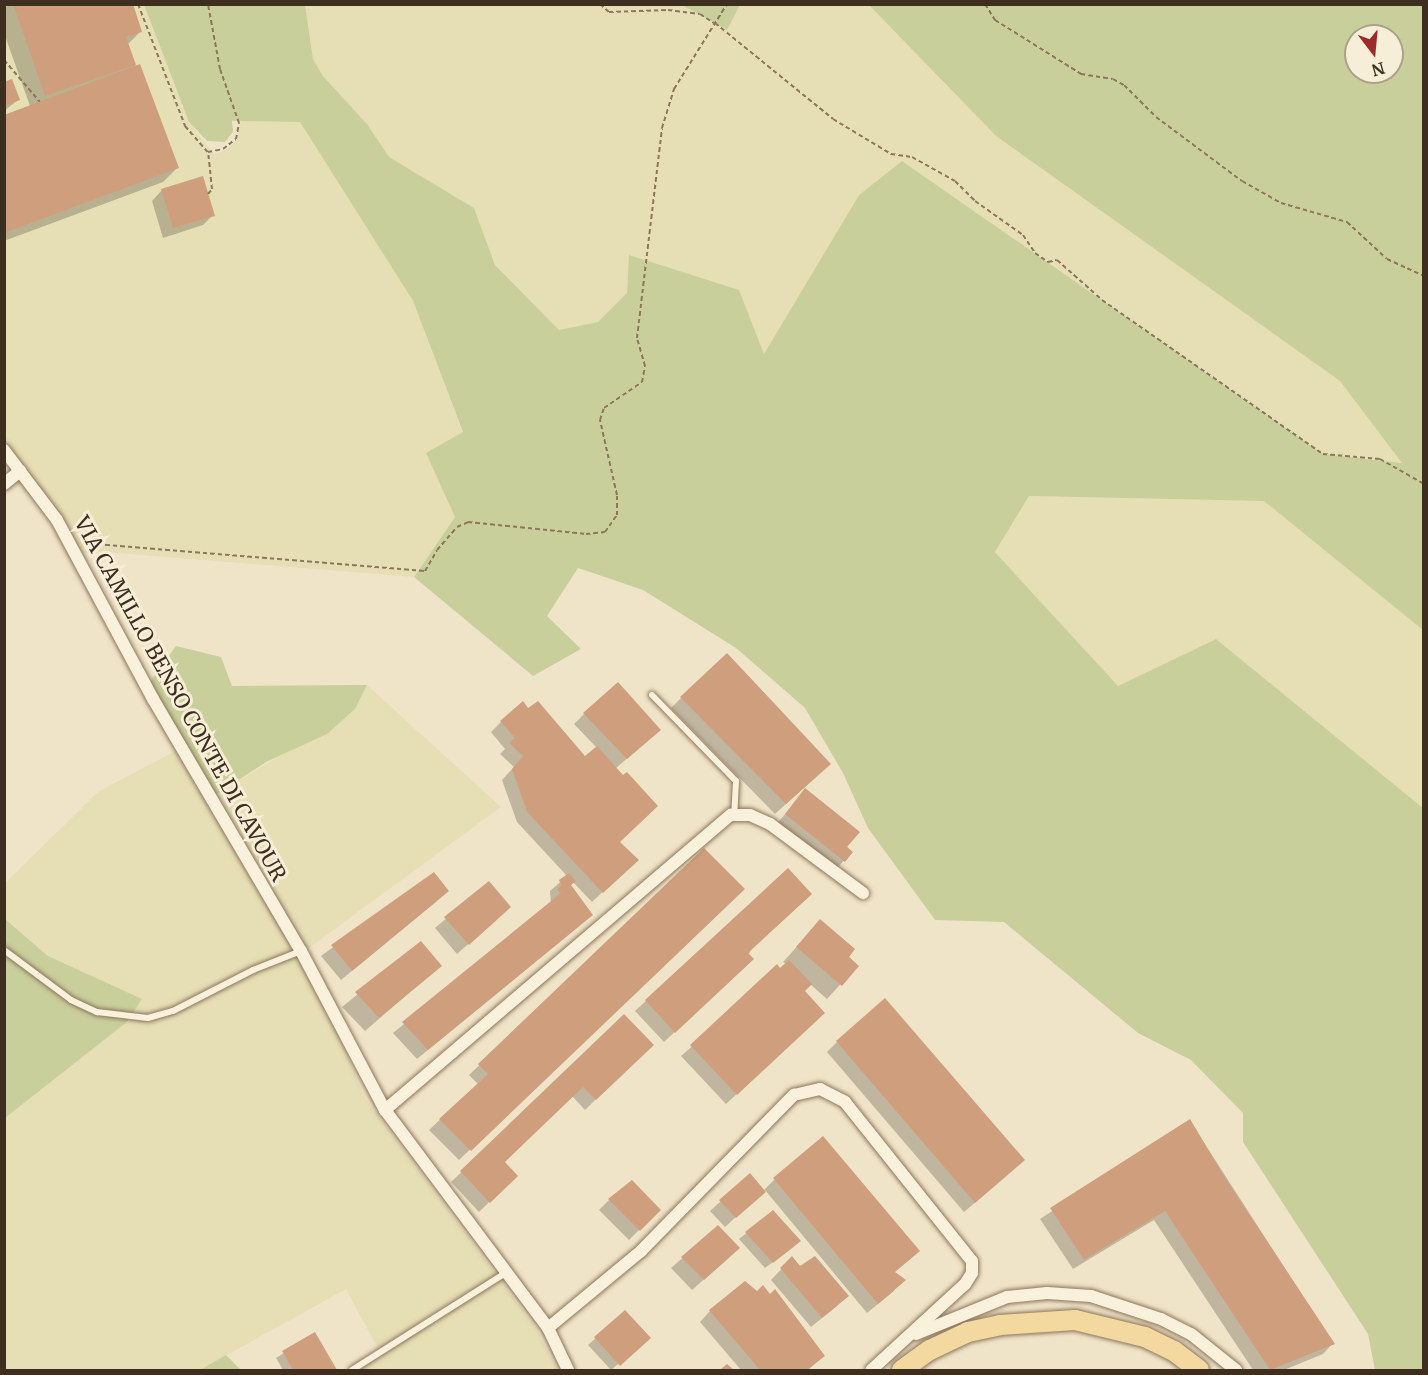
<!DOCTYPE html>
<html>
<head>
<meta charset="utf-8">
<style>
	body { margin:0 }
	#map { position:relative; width:1428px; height:1375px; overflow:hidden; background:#f0e4c8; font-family:Merriweather,serif }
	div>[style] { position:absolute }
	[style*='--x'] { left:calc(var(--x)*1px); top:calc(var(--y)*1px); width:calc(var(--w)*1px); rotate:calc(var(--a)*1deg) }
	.farmland>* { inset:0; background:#e6deb5 }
	.green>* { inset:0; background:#c9cf9b }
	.shadow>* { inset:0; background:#0003 }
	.building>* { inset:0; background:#cf9f7d }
	.path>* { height:2px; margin-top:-1px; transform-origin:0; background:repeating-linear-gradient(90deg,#8d765c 0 4.5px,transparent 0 7.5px) }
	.roads { filter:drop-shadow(0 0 2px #8d765c) drop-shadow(0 0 2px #8d765c) }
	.lane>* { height:6px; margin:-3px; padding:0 3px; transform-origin:3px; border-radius:3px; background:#faf1dc }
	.street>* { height:12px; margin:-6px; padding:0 6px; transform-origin:6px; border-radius:6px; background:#faf1dc }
	.primary>* { height:20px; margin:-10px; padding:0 10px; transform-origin:10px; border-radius:10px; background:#f3d9a0 }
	span { translate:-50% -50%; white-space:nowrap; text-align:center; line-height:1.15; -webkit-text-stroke:6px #f7eed8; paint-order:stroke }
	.street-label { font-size:21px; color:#3d2e20 }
	.frame { position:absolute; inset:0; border:6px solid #3d2e20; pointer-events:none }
	.north { position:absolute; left:1344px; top:24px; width:60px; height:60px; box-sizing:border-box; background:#f7eed8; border:2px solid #ada18e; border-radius:50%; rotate:164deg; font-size:16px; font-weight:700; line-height:24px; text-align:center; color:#3d2e20 }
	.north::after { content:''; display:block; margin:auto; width:21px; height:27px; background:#9e2a2b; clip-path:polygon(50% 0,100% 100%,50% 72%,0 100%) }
</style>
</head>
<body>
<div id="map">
	<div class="farmland">
		<div style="clip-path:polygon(4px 5px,144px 5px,189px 122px,214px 154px,224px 151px,237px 140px,241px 121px,300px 122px,413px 301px,463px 433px,455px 517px,414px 577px,104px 552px,79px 553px,5px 448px)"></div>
		<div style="clip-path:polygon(305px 5px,682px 5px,727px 30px,740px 5px,869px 5px,996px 136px,1340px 381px,1403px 463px,1323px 454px,902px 161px,859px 195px,764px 354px,670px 269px,630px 255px,628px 293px,598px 322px,559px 330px,495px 265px,474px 208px,389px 157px,367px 124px,323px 76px,313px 59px)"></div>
		<div style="clip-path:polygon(1029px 496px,1264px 501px,1359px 577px,1423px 630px,1423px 808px,1216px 639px,1118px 686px,995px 552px)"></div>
		<div style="clip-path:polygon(367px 685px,501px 807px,298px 956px,330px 1014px,365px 1098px,533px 1324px,558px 1370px,355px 1370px,474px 1287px,378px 1349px,346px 1289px,200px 1370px,5px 1370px,5px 1118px,127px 1022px,174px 1009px,253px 968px,297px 957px,253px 966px,173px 1007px,129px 1018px,141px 999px,48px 956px,5px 919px,5px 883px,98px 792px,181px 748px,211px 798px,355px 709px)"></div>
	</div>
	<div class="green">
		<div style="clip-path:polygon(evenodd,144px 5px,305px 5px,313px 59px,323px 76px,367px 124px,389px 157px,474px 208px,495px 265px,559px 330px,598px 322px,627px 293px,629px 255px,739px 290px,764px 354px,859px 195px,902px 161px,1323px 454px,1402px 463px,1340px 381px,996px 136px,869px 5px,1423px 5px,1423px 630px,1264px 501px,1029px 496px,995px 552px,1118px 686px,1216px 639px,1423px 808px,1423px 1370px,1375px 1370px,1368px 1334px,1243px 1142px,1243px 1113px,1191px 1060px,1138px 1033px,1004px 922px,935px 920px,868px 828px,843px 773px,805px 708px,736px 648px,643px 590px,578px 568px,547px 616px,581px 649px,533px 676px,414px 577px,455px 517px,426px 453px,463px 432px,413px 301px,300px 122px,232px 121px,233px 132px,225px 142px,207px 141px,189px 122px,144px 5px,1356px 36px,1392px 36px,1392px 72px,1356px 72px,1356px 36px)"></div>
		<div style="clip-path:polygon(682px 5px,740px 5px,727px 30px)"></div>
		<div style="clip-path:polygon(176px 646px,221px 657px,232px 686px,367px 685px,355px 709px,327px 734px,266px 762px,210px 799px,149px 683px)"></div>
		<div style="clip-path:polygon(5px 919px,48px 956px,142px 999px,127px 1022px,5px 1118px)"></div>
		<div style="clip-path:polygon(226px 1355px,241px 1370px,200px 1370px)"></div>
	</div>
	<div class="shadow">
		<div style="clip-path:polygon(9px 4px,131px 4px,141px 31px,127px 45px,177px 168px,163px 182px,4px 241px,4px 116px,30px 106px,4px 33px,4px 9px)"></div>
		<div style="clip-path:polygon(4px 83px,18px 100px,4px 111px)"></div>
		<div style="clip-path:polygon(162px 190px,213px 215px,203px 225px,163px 238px,152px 201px)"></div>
		<div style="clip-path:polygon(681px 698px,819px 774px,775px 814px,671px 708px)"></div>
		<div style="clip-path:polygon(584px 714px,648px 740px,615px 769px,618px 842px,626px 870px,592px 902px,573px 882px,569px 886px,580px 925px,417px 1059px,393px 1033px,551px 904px,550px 891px,567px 876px,517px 822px,502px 780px,514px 767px,500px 754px,505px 749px,491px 732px,501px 722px,585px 758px,597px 748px,574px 724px)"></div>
		<div style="clip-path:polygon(805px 790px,851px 852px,834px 872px,776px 825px)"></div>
		<div style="clip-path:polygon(704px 850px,733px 899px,459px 1160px,429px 1130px,478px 1084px,469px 1075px)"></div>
		<div style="clip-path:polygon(788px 870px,742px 969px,664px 1042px,635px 1011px)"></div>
		<div style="clip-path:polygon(433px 874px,437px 901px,341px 980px,321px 956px)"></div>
		<div style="clip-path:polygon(488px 883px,499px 917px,457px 954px,435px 928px)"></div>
		<div style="clip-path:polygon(820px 921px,857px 966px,827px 999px,810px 984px,803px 991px,813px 1023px,726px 1104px,681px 1056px,786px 964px,783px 962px)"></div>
		<div style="clip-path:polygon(421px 943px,440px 966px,365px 1031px,342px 1007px)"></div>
		<div style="clip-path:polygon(624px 1017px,651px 1045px,585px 1110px,572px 1096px,503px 1162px,516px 1176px,479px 1212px,451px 1182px)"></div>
		<div style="clip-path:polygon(837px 1042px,1013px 1170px,964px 1212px,827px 1052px)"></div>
		<div style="clip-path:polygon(1190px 1121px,1333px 1343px,1323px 1354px,1284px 1370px,1253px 1370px,1154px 1220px,1073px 1269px,1040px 1219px)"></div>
		<div style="clip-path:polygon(775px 1179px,894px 1273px,894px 1291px,867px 1313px,765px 1190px,725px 1227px,710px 1211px,721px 1201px,763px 1191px)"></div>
		<div style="clip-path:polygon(609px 1200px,659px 1210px,629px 1240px,599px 1210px)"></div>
		<div style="clip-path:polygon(773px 1212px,793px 1247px,765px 1268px,739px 1239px)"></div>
		<div style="clip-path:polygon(718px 1227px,728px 1258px,692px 1290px,671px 1268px)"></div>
		<div style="clip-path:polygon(792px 1258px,837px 1306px,811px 1327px,771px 1280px)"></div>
		<div style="clip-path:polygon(710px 1311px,823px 1356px,808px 1370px,741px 1370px,700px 1322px)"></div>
		<div style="clip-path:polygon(625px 1312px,649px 1338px,611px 1370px,588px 1345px)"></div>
		<div style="clip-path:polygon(314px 1334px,335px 1370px,283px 1370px,276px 1358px)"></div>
	</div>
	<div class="building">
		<div style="clip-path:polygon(13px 4px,133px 4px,142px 32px,126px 37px,136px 65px,45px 96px)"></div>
		<div style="clip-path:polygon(140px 64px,179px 168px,4px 233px,4px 115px)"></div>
		<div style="clip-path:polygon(12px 79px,20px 100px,4px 106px,4px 82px)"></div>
		<div style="clip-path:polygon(203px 176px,215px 216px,173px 228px,161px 189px)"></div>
		<div style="clip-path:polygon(727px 653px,831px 764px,786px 804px,680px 697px)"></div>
		<div style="clip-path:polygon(618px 682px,661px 730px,627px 759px,583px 713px)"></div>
		<div style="clip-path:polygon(523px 701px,528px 708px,538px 701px,585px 756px,597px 746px,623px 775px,627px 772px,658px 806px,620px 842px,639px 860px,603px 893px,527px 812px,512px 769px,523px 756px,509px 743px,515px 738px,500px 721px)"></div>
		<div style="clip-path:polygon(805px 788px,860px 832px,847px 847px,853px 852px,845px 862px,785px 814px)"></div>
		<div style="clip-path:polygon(704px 848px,745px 889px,471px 1151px,439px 1119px,488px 1074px,478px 1064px)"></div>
		<div style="clip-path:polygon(788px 868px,812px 894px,748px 953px,754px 959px,675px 1033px,645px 1000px)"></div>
		<div style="clip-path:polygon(434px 872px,449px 891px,352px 971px,331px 945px)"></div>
		<div style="clip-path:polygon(569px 873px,576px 881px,571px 885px,593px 915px,428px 1050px,402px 1022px,561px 893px,557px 890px,561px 885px,559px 880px)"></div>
		<div style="clip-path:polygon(489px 881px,511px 907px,469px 945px,444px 917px)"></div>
		<div style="clip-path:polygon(820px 919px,855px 949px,849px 957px,859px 966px,842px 986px,796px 947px)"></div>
		<div style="clip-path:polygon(421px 941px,442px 966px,379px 1018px,355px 992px)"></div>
		<div style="clip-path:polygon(789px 960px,812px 984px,805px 991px,825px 1013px,737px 1095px,690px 1045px,777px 964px,780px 968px)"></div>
		<div style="clip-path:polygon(885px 998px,1025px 1160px,975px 1203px,836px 1041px)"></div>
		<div style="clip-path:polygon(624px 1014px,654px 1045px,596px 1100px,583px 1087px,505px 1162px,518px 1176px,490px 1203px,460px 1171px)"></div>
		<div style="clip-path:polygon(1190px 1119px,1224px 1176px,1335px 1344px,1270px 1370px,1165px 1211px,1084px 1260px,1050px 1208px)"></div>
		<div style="clip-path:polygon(823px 1136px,920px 1251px,895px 1272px,906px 1280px,878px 1304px,773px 1178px)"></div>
		<div style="clip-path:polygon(750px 1173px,766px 1192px,736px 1218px,719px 1200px)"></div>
		<div style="clip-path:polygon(632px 1180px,661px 1210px,640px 1231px,608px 1199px)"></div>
		<div style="clip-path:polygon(773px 1210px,801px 1241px,773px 1263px,745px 1232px)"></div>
		<div style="clip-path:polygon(718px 1225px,740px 1248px,704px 1280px,681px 1257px)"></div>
		<div style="clip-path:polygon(792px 1256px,800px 1266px,815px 1256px,849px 1296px,822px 1318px,780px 1268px)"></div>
		<div style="clip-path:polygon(745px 1281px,757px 1291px,763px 1285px,770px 1294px,775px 1289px,825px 1356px,807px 1370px,760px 1370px,709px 1310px)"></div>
		<div style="clip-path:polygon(625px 1310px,651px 1338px,620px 1366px,594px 1337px)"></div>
		<div style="clip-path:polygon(315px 1332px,337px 1370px,293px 1370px,282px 1351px)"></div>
		<div style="clip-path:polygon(727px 1364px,734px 1370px,720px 1370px)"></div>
	</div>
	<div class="path">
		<div style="--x:138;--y:4;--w:131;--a:68.9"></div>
		<div style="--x:185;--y:126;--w:35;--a:49"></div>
		<div style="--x:208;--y:152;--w:15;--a:-11"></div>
		<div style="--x:223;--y:149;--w:16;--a:-38"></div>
		<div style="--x:236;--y:139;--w:16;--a:-79"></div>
		<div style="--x:239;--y:123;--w:57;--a:-109.4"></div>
		<div style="--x:220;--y:69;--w:66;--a:-100.5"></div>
		<div style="--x:600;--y:4;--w:12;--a:42"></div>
		<div style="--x:609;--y:12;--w:59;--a:-1.9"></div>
		<div style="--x:668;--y:10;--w:32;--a:7"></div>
		<div style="--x:700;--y:14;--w:17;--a:33"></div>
		<div style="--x:985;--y:4;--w:19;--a:58"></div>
		<div style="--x:995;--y:20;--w:102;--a:32.1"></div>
		<div style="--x:1081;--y:74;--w:32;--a:9"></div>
		<div style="--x:1113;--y:79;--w:13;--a:29"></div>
		<div style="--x:1124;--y:85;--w:45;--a:45"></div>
		<div style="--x:1156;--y:117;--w:107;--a:36.7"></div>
		<div style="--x:1242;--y:181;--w:45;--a:29.4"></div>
		<div style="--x:1281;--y:203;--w:69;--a:16.1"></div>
		<div style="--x:1347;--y:222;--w:54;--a:42.8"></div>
		<div style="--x:1387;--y:259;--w:41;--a:24.7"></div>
		<div style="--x:715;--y:23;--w:152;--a:39.1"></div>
		<div style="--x:833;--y:119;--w:68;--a:31.1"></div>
		<div style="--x:891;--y:154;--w:21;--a:8"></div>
		<div style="--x:912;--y:157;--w:49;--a:29.2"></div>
		<div style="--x:955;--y:181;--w:28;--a:45"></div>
		<div style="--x:975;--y:201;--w:59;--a:35.3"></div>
		<div style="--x:1023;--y:235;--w:22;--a:56"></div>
		<div style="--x:1035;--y:253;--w:16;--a:35"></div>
		<div style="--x:1048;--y:262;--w:9;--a:-13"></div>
		<div style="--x:1057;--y:260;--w:60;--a:41.6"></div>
		<div style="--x:1102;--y:300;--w:269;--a:34.9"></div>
		<div style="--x:1323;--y:454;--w:57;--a:5"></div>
		<div style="--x:1380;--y:459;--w:51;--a:29.6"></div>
		<div style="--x:4;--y:60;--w:55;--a:49.4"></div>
		<div style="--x:208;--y:194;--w:6;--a:-51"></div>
		<div style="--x:212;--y:189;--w:37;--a:-96"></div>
		<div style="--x:83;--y:543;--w:343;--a:4.7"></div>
		<div style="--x:425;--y:571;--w:24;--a:-60"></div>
		<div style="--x:437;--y:550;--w:30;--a:-49"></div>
		<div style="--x:457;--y:527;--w:12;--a:-24"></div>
		<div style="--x:468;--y:522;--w:119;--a:5.8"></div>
		<div style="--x:586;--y:534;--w:19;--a:-6"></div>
		<div style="--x:605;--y:532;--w:21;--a:-55"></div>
		<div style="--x:617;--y:515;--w:20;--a:-90"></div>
		<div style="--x:617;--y:495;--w:77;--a:-102.8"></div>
		<div style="--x:600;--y:420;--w:13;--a:-72"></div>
		<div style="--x:604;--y:408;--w:46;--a:-34.4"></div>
		<div style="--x:642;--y:382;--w:16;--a:-79"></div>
		<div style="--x:645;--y:366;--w:29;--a:-106"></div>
		<div style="--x:637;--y:338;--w:211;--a:-83.2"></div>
		<div style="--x:662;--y:128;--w:41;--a:-72.9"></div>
		<div style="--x:674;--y:89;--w:100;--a:-58.1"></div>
	</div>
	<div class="roads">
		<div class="lane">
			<div style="--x:652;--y:695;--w:120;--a:45.7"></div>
			<div style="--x:736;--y:781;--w:34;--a:93"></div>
			<div style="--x:4;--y:950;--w:84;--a:36.7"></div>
			<div style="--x:71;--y:1000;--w:29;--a:25"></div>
			<div style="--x:97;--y:1012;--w:51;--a:6.7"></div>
			<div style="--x:148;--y:1018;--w:26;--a:-16"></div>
			<div style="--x:173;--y:1011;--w:90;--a:-27.1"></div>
			<div style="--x:253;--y:970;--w:52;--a:-21.6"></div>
			<div style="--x:352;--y:1370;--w:183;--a:-32.3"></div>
		</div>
		<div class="street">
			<div style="--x:4;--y:450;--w:88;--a:52.9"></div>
			<div style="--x:57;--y:520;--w:203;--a:61.8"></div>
			<div style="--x:153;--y:699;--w:292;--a:59.6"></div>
			<div style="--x:301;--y:951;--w:180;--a:62.2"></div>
			<div style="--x:385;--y:1110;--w:272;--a:53.2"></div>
			<div style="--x:548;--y:1328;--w:47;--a:64.5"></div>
			<div style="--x:4;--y:484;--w:21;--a:-39"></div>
			<div style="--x:385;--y:1110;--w:455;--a:-40.5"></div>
			<div style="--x:731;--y:815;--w:19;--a:0"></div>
			<div style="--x:750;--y:815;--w:22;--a:24"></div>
			<div style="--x:770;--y:824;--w:116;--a:36.6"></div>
			<div style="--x:548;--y:1328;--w:121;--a:-39.6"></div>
			<div style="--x:641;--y:1251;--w:219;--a:-45.6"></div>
			<div style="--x:794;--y:1095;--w:27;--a:-13"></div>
			<div style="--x:820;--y:1089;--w:28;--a:27"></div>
			<div style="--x:845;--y:1102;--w:203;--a:51.4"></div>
			<div style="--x:972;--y:1261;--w:12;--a:90"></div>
			<div style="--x:972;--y:1273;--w:13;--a:122"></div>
			<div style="--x:965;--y:1284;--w:127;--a:137.5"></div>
			<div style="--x:916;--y:1334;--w:98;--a:-22.1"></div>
			<div style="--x:1007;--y:1297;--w:40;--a:-5.7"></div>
			<div style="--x:1047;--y:1293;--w:44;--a:3.9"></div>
			<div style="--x:1091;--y:1296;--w:74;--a:18.2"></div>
			<div style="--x:1161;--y:1319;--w:34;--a:27"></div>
			<div style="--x:1191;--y:1334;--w:58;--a:38.7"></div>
		</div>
		<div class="primary">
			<div style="--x:902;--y:1370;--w:34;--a:-36"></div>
			<div style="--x:930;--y:1350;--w:42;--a:-25.3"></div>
			<div style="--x:968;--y:1332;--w:33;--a:-12"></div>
			<div style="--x:1000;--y:1325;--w:75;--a:-3.8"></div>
			<div style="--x:1075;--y:1320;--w:72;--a:13.7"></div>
			<div style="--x:1145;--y:1337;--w:32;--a:26"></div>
			<div style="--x:1174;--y:1351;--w:31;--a:37"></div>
		</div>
	</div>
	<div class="street-label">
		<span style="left:180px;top:699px;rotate:61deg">VIA CAMILLO BENSO CONTE DI CAVOUR</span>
	</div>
	<div class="frame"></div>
	<div class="north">N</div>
</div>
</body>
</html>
